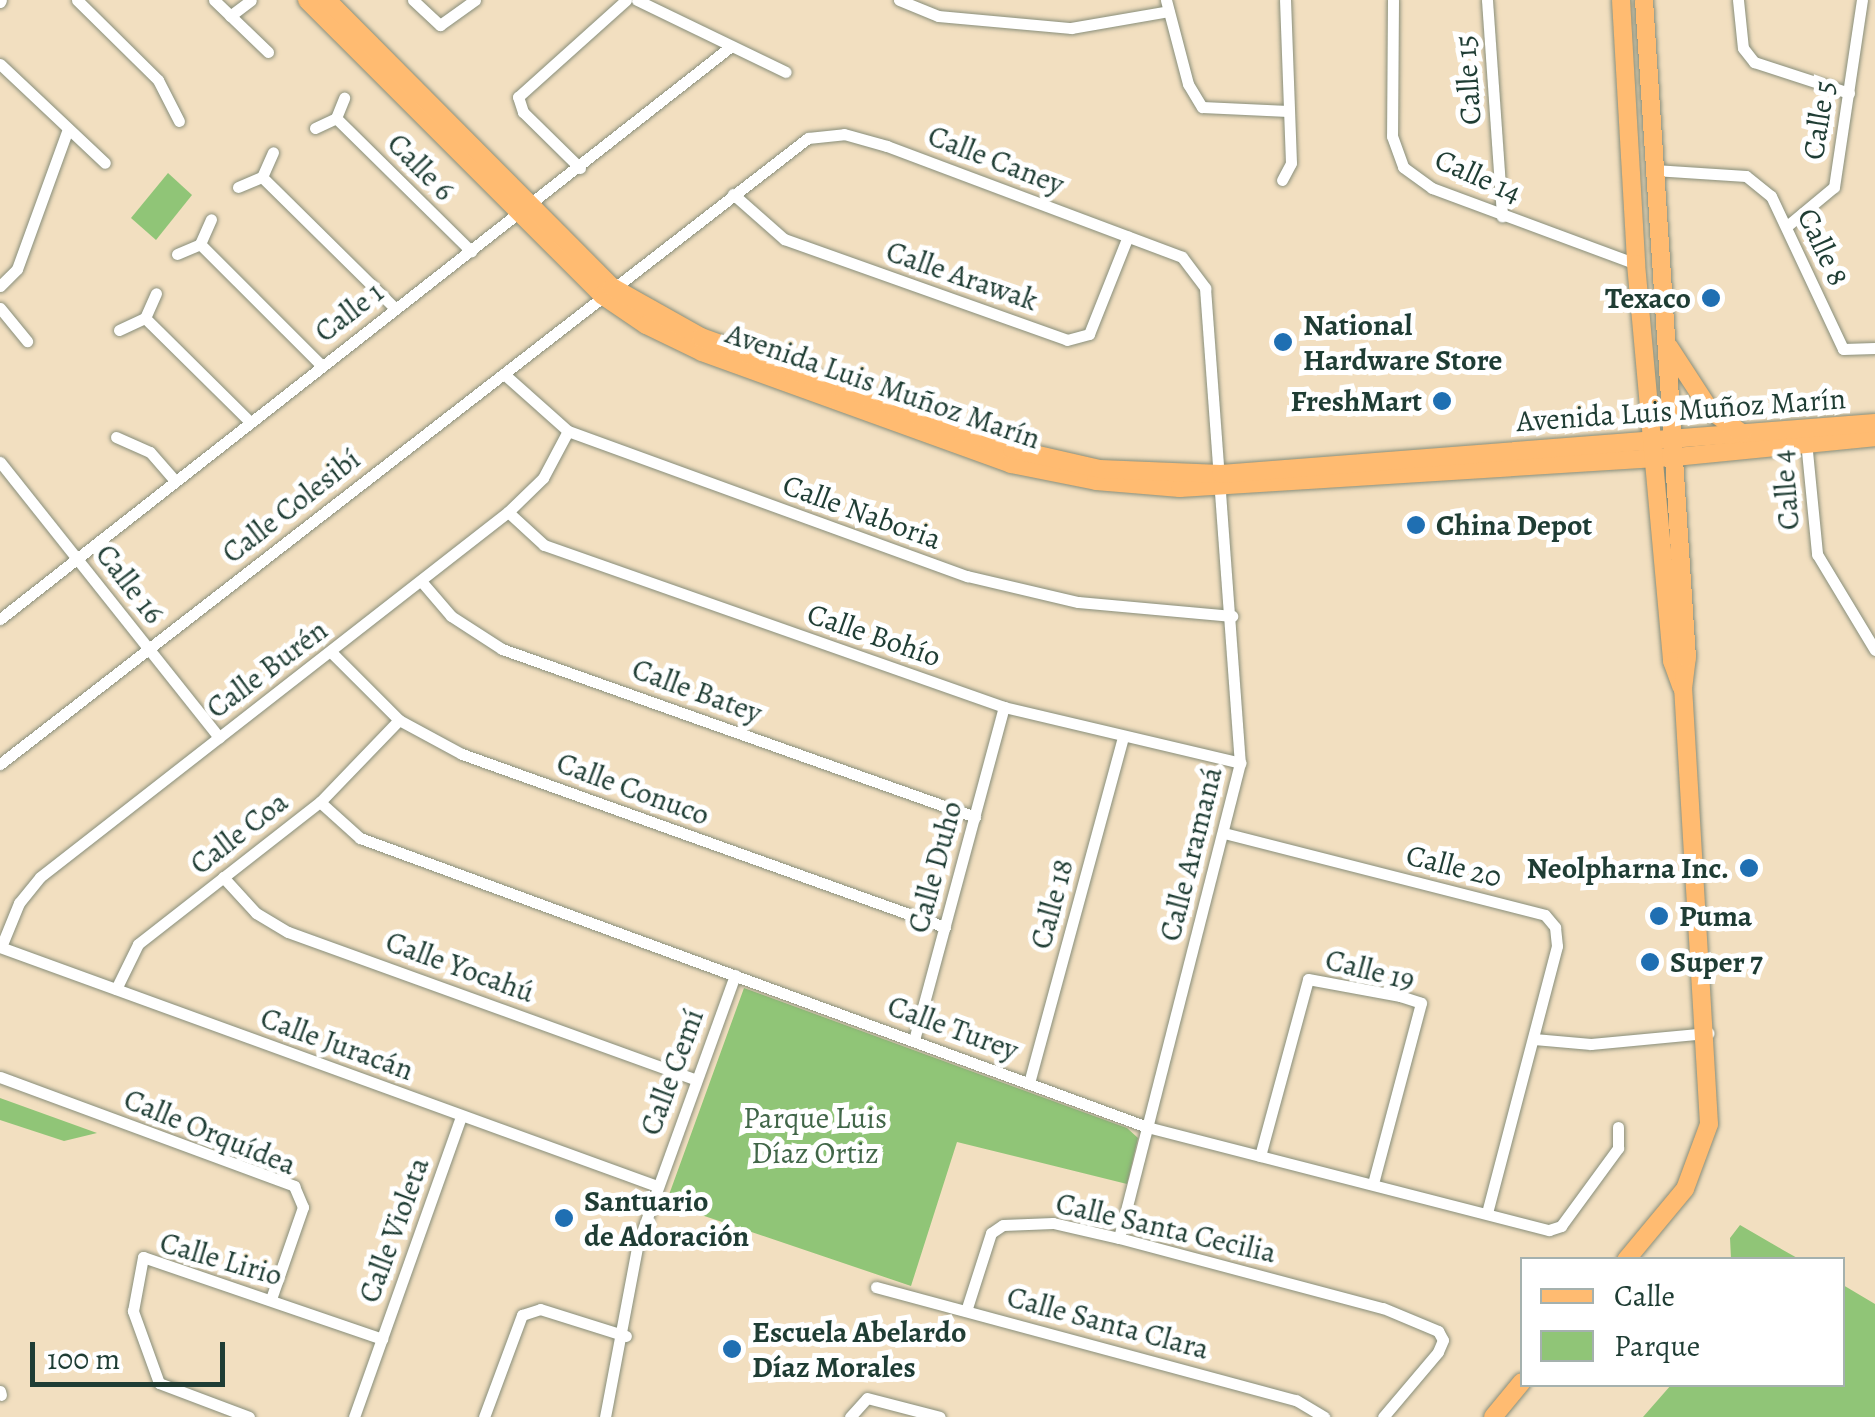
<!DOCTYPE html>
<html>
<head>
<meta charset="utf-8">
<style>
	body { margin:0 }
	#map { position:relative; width:1875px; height:1417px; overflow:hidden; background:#f2dfc0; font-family:Alegreya,serif }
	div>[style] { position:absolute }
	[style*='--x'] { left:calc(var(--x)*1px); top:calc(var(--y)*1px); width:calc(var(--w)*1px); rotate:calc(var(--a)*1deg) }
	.green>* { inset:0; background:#90c577 }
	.roads { filter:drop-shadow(0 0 2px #888e7a) drop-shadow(0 0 2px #888e7a) }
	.street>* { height:11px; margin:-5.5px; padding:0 5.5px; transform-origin:5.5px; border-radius:5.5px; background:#fff }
	.primary>* { height:18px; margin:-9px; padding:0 9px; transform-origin:9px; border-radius:9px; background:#ffbb71 }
	.dots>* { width:28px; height:28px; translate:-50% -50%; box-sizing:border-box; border:5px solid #fff; border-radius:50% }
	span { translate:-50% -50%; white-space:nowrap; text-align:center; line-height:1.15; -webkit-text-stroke:10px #fff; paint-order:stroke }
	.street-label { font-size:30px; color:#1f3d34 }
	.poi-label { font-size:30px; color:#1f3d34; font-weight:700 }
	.right { translate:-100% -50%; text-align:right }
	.left { translate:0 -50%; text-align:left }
	.park-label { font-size:30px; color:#416648 }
	.legend { position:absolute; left:1520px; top:1257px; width:325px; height:130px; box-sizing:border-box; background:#fff; border:2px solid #a5b1ae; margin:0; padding:12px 18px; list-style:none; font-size:30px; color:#1f3d34 }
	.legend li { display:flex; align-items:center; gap:20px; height:50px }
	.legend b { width:50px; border:2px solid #a5b1ae }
	.scale { position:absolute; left:30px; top:1342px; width:195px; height:45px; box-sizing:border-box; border:5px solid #1f3d34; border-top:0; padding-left:12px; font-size:30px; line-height:35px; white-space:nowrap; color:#1f3d34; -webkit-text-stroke:8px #fff; paint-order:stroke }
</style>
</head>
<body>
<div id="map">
	<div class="green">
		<div style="clip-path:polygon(168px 173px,192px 195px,156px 240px,131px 218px)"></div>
		<div style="clip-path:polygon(744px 988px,1127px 1128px,1138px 1138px,1127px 1184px,957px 1142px,911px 1286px,666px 1203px)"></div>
		<div style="clip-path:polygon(0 1098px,97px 1133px,64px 1141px,0 1120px)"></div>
		<div style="clip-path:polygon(1740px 1225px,1783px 1250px,1799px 1259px,1731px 1259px,1730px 1238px)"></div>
		<div style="clip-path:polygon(1843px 1285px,1875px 1304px,1875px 1417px,1643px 1417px,1671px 1385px,1842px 1384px)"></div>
	</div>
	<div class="roads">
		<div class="street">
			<div style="--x:77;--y:0;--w:114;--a:44.6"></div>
			<div style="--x:158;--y:80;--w:46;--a:62.9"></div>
			<div style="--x:214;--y:0;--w:75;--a:43.9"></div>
			<div style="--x:413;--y:0;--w:37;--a:43"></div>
			<div style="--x:440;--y:25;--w:43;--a:-35.5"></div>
			<div style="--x:637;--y:0;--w:165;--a:25.8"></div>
			<div style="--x:899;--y:0;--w:42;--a:22.3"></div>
			<div style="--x:938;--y:16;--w:134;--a:5.2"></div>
			<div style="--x:1071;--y:28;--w:99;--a:-9.8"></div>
			<div style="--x:1166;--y:0;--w:87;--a:75.3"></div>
			<div style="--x:1188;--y:84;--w:27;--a:59"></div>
			<div style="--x:1202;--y:107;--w:86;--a:2.7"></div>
			<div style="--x:1393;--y:0;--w:136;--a:90.4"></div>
			<div style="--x:1392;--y:136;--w:33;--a:70"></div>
			<div style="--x:1403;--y:167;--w:36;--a:36"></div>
			<div style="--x:1432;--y:188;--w:218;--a:20.4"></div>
			<div style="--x:1487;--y:0;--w:217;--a:86"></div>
			<div style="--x:1738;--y:0;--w:48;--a:84.1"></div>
			<div style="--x:1743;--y:48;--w:18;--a:52"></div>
			<div style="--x:1754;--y:62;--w:100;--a:18.1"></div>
			<div style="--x:0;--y:2;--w:2;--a:-63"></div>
			<div style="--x:230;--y:16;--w:26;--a:-37"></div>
			<div style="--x:0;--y:64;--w:144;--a:43.3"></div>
			<div style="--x:336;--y:118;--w:190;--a:44.6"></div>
			<div style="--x:315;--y:128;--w:23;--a:-25"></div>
			<div style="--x:336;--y:118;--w:22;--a:-68"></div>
			<div style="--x:580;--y:168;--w:80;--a:-135.5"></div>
			<div style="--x:523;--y:112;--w:16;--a:-108"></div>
			<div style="--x:518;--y:97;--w:145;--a:-41.9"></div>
			<div style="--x:1654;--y:170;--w:92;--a:3.7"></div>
			<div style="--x:1746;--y:176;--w:32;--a:39"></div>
			<div style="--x:1771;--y:196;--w:169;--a:64.8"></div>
			<div style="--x:1843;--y:349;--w:32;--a:-2"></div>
			<div style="--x:262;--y:177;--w:187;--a:44.6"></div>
			<div style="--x:1282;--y:180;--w:19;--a:-62"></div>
			<div style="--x:1291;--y:163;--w:163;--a:-92.1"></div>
			<div style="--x:238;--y:187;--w:26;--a:-23"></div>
			<div style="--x:262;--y:177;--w:27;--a:-66"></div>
			<div style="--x:733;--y:194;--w:68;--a:41.4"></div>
			<div style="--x:784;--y:239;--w:300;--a:19.6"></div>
			<div style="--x:1067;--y:340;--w:23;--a:-15"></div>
			<div style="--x:1089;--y:334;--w:105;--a:-68.3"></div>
			<div style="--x:1787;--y:226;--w:61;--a:-39.7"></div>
			<div style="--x:1834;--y:187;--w:189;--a:-81.5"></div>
			<div style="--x:200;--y:244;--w:171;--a:45"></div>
			<div style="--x:177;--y:254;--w:25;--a:-23"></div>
			<div style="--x:200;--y:244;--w:27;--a:-66"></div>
			<div style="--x:0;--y:286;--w:24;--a:-45"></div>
			<div style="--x:17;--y:269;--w:149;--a:-70"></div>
			<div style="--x:0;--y:308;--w:43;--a:50.7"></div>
			<div style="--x:145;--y:318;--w:146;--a:44.7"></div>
			<div style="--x:119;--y:330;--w:29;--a:-25"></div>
			<div style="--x:145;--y:318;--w:27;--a:-66"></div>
			<div style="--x:504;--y:374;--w:86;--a:41.7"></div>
			<div style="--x:568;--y:431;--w:425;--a:20"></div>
			<div style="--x:967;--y:576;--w:114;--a:13.2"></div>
			<div style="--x:1078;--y:602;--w:155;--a:5.2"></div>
			<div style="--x:116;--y:437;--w:37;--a:24"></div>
			<div style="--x:150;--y:452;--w:37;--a:49"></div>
			<div style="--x:1806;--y:441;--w:114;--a:84.4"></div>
			<div style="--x:1817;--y:554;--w:112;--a:58.9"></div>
			<div style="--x:0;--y:462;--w:352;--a:51.5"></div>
			<div style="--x:508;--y:512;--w:49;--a:42.5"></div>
			<div style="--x:544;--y:545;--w:488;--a:19.4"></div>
			<div style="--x:1004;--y:707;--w:243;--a:13.3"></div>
			<div style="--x:421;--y:581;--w:46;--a:49.4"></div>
			<div style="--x:451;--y:616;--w:61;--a:32.9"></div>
			<div style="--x:502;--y:649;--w:502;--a:19.55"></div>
			<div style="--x:0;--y:619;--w:927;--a:-38.08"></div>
			<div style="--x:331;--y:652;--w:96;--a:45"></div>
			<div style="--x:399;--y:720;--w:72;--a:28.4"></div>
			<div style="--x:462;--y:754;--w:513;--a:19.71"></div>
			<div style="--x:0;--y:764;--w:1022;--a:-37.77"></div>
			<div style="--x:808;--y:138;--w:36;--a:-6"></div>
			<div style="--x:844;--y:134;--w:45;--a:15.6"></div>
			<div style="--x:887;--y:146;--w:315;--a:20.6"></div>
			<div style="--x:1182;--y:257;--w:39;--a:53"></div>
			<div style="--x:1205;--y:288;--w:476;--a:85.8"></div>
			<div style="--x:1240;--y:763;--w:490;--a:104.3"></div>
			<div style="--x:320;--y:802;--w:54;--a:42"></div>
			<div style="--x:360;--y:838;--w:838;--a:20.16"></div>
			<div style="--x:1147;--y:1127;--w:415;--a:14.4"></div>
			<div style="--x:1549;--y:1230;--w:13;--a:-18"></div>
			<div style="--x:1561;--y:1226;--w:97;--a:-53.8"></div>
			<div style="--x:1618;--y:1148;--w:21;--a:-90"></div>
			<div style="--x:1224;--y:833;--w:331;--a:14.3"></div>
			<div style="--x:1545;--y:915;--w:16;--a:50"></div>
			<div style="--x:1555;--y:927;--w:19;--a:84"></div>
			<div style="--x:1557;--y:946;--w:275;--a:104.7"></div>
			<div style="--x:223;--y:877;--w:49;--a:47.5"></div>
			<div style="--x:256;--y:913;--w:37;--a:31"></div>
			<div style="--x:288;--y:932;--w:433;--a:19.9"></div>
			<div style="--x:0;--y:947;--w:699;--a:19.99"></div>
			<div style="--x:1;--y:947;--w:48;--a:-67.8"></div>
			<div style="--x:19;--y:903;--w:33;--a:-51"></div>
			<div style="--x:40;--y:877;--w:594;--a:-37.95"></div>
			<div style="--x:508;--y:512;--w:49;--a:-44.2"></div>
			<div style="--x:543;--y:478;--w:53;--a:-62"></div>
			<div style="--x:116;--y:989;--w:50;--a:-63.9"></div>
			<div style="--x:138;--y:944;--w:231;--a:-38"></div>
			<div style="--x:320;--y:802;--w:114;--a:-46.1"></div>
			<div style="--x:1534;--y:1039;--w:57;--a:5"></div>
			<div style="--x:1591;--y:1044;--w:118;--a:-5.4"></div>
			<div style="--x:914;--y:1040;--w:345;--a:-74.9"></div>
			<div style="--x:0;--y:1077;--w:314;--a:20.3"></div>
			<div style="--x:294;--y:1186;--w:23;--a:67"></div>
			<div style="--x:303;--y:1207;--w:97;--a:109.2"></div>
			<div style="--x:1029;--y:1083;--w:359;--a:-74.8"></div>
			<div style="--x:1260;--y:1156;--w:183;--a:-74.8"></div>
			<div style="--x:1308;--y:979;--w:94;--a:10.5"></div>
			<div style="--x:1400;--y:996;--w:22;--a:18"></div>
			<div style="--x:1421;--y:1003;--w:186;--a:104.9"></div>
			<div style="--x:876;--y:1287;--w:435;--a:15.1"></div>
			<div style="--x:1296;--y:1400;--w:33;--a:31"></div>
			<div style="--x:966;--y:1311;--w:82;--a:-72.2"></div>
			<div style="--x:991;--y:1233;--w:14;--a:-34"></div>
			<div style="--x:1003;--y:1225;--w:50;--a:-2.3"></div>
			<div style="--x:1053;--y:1223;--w:68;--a:12.8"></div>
			<div style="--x:1119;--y:1238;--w:273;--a:14.9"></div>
			<div style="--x:1383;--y:1308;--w:60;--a:22.7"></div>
			<div style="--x:1438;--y:1331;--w:10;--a:61"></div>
			<div style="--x:1443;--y:1340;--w:13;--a:113"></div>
			<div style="--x:1438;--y:1352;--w:85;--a:130.2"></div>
			<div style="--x:0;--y:1391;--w:4;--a:76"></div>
			<div style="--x:249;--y:1417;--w:96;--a:-159.3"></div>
			<div style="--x:159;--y:1383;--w:77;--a:-109.9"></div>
			<div style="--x:133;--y:1311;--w:55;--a:-79.5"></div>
			<div style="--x:143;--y:1257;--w:253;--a:18.9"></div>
			<div style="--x:354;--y:1417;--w:319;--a:-70.4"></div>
			<div style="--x:484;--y:1417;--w:109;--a:-69.6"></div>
			<div style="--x:522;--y:1315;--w:19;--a:-18"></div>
			<div style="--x:540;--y:1309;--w:90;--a:17.4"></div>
			<div style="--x:605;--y:1417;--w:177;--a:-79.3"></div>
			<div style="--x:638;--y:1243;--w:285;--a:-70.1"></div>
			<div style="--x:850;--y:1417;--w:25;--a:-48"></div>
			<div style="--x:867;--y:1398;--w:75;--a:14.6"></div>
		</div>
		<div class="primary">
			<div style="--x:307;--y:0;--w:417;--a:45"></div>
			<div style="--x:602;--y:295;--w:53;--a:34.3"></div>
			<div style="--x:646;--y:325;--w:62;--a:25.7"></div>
			<div style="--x:702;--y:352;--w:329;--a:19.9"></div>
			<div style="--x:1011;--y:464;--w:87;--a:11.3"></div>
			<div style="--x:1096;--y:481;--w:84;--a:4.8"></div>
			<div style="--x:1180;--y:488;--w:497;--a:-3.6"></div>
			<div style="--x:1676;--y:457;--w:200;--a:-5.7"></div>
			<div style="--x:327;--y:0;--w:404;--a:45.2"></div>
			<div style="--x:612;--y:287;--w:102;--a:29.3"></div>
			<div style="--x:701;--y:337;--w:331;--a:19.8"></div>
			<div style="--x:1012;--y:449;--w:90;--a:12.8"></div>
			<div style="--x:1100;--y:469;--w:121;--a:2.4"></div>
			<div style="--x:1221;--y:474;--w:656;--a:-4.46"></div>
			<div style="--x:1621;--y:0;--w:264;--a:86.7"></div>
			<div style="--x:1636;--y:264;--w:399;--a:84.8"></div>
			<div style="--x:1672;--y:661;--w:27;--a:70"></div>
			<div style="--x:1669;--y:347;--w:75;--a:56.9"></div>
			<div style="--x:1710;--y:410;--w:39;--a:36"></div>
			<div style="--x:1626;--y:1260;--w:92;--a:-50.3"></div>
			<div style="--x:1685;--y:1189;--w:69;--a:-69.7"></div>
			<div style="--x:1709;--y:1124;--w:436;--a:-93.4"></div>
			<div style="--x:1683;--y:689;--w:31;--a:-83"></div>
			<div style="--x:1687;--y:658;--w:659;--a:-93.74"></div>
			<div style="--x:1493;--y:1417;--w:45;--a:-50.4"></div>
		</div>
	</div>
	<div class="dots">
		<div style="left:1711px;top:298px;background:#1f6fb2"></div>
		<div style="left:1283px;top:342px;background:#1f6fb2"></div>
		<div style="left:1442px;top:401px;background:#1f6fb2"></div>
		<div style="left:1416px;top:525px;background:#1f6fb2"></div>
		<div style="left:1749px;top:868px;background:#1f6fb2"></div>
		<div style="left:1659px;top:916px;background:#1f6fb2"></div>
		<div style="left:1650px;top:962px;background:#1f6fb2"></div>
		<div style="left:564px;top:1218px;background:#1f6fb2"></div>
		<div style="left:732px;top:1349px;background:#1f6fb2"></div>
	</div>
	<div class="street-label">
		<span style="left:1468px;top:80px;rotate:-94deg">Calle 15</span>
		<span style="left:1819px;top:120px;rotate:-81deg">Calle 5</span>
		<span style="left:996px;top:160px;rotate:21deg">Calle Caney</span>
		<span style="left:421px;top:167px;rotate:45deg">Calle 6</span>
		<span style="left:1478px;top:176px;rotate:24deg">Calle 14</span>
		<span style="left:1823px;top:247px;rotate:65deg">Calle 8</span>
		<span style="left:962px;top:276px;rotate:19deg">Calle Arawak</span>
		<span style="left:349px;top:312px;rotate:-38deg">Calle 1</span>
		<span style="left:883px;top:386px;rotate:19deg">Avenida Luis Muñoz Marín</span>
		<span style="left:1681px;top:410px;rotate:-4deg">Avenida Luis Muñoz Marín</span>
		<span style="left:1786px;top:490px;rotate:-95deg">Calle 4</span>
		<span style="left:291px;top:506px;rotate:-38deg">Calle Colesibí</span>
		<span style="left:862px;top:512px;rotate:20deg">Calle Naboria</span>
		<span style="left:130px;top:584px;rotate:52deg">Calle 16</span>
		<span style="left:874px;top:635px;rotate:19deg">Calle Bohío</span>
		<span style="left:267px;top:669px;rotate:-37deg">Calle Burén</span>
		<span style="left:697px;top:691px;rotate:20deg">Calle Batey</span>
		<span style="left:633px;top:789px;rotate:20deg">Calle Conuco</span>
		<span style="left:239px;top:833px;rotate:-38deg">Calle Coa</span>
		<span style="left:1191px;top:854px;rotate:-76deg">Calle Aramaná</span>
		<span style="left:1454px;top:866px;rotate:14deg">Calle 20</span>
		<span style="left:935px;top:867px;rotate:-75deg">Calle Duho</span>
		<span style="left:1052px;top:904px;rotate:-75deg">Calle 18</span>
		<span style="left:460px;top:967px;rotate:20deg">Calle Yocahú</span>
		<span style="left:1370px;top:970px;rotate:14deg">Calle 19</span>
		<span style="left:953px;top:1028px;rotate:20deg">Calle Turey</span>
		<span style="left:337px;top:1044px;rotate:20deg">Calle Juracán</span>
		<span style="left:672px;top:1072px;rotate:-70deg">Calle Cemí</span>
		<span style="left:210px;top:1132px;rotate:22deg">Calle Orquídea</span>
		<span style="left:1166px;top:1228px;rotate:13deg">Calle Santa Cecilia</span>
		<span style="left:394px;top:1230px;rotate:-70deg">Calle Violeta</span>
		<span style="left:221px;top:1259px;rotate:16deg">Calle Lirio</span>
		<span style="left:1108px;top:1323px;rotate:15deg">Calle Santa Clara</span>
	</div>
	<div class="poi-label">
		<span class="right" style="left:1691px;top:298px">Texaco</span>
		<span class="left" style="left:1303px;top:342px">National<br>Hardware Store</span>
		<span class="right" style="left:1422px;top:401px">FreshMart</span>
		<span class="left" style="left:1436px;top:525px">China Depot</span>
		<span class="right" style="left:1729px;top:868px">Neolpharna Inc.</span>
		<span class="left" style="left:1679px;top:916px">Puma</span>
		<span class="left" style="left:1670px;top:962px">Super 7</span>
		<span class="left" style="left:584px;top:1218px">Santuario<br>de Adoración</span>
		<span class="left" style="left:752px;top:1349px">Escuela Abelardo<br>Díaz Morales</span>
	</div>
	<div class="park-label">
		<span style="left:815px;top:1135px">Parque Luis<br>Díaz Ortiz</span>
	</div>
	<ul class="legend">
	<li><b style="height:12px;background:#ffbb71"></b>Calle</li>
	<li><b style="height:28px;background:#90c577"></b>Parque</li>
	</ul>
	<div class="scale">100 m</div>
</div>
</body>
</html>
